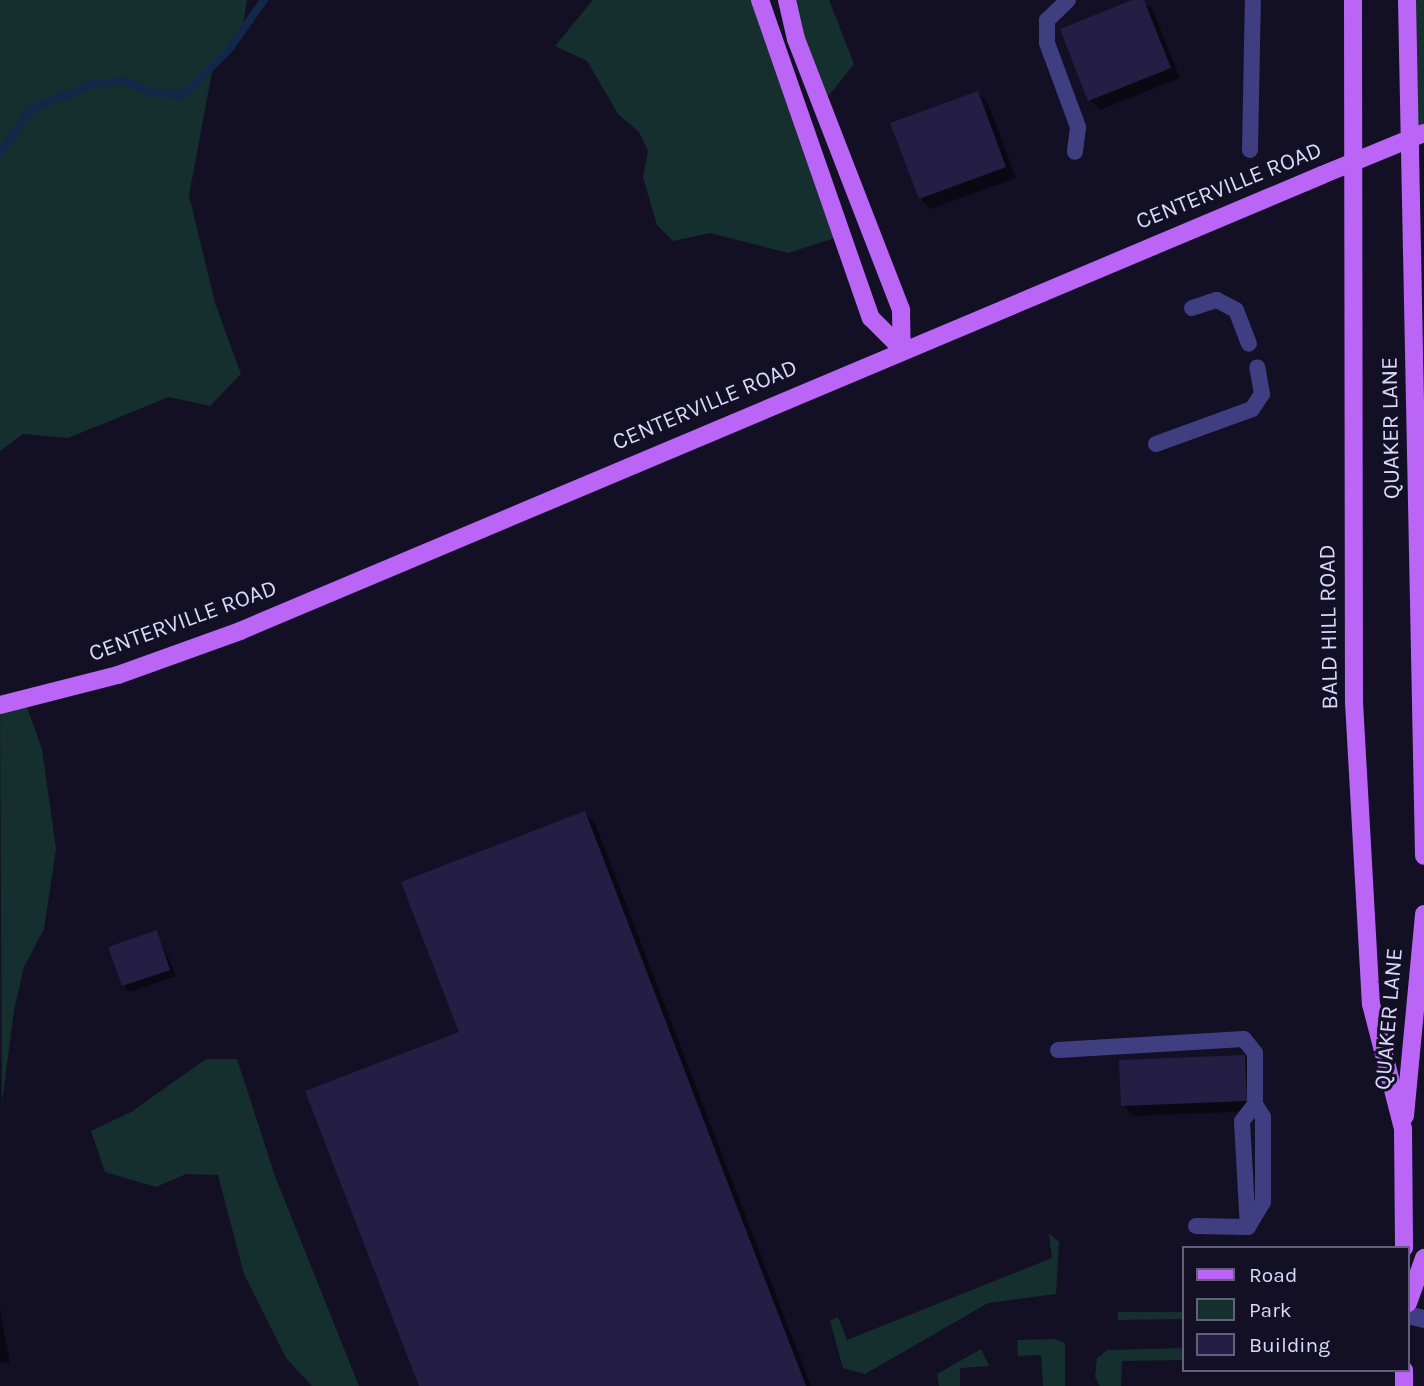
<!DOCTYPE html>
<html>
<head>
<meta charset="utf-8">
<style>
	body { margin:0 }
	#map { position:relative; width:1424px; height:1386px; overflow:hidden; background:#131025; font-family:Karla,sans-serif }
	div>[style] { position:absolute }
	[style*='--x'] { left:calc(var(--x)*1px); top:calc(var(--y)*1px); width:calc(var(--w)*1px); rotate:calc(var(--a)*1deg) }
	.green>* { inset:0; background:#142f2d }
	.shadow>* { inset:0; background:#0007 }
	.stream>* { height:8px; margin:-4px; padding:0 4px; transform-origin:4px; border-radius:4px; background:#112848 }
	.building>* { inset:0; background:#241e45 }
	.service>* { height:16px; margin:-8px; padding:0 8px; transform-origin:8px; border-radius:8px; background:#3f3e81 }
	.minor>* { height:18px; margin:-9px; padding:0 9px; transform-origin:9px; border-radius:9px; background:#3f3e81 }
	.primary>* { height:18px; margin:-9px; padding:0 9px; transform-origin:9px; border-radius:9px; background:#ba65f6 }
	.primary-bridge>* { height:18px; margin:-9px; padding:0 9px; transform-origin:9px; border-radius:9px; background:#ba65f6 }
	span { translate:-50% -50%; white-space:nowrap; text-align:center; line-height:1.15; -webkit-text-stroke:6px #131025; paint-order:stroke }
	.street-label { font-size:23px; color:#dad7fd }
	.legend { position:absolute; left:1182px; top:1246px; width:228px; height:126px; box-sizing:border-box; background:#131025; border:2px solid #63607b; margin:0; padding:9px 12px; list-style:none; font-size:21px; color:#dad7fd }
	.legend li { display:flex; align-items:center; gap:14px; height:35px }
	.legend b { width:35px; border:2px solid #63607b }
</style>
</head>
<body>
<div id="map">
	<div class="green">
		<div style="clip-path:polygon(0 0,247px 0,242px 30px,213px 67px,189px 195px,215px 303px,241px 374px,210px 406px,169px 397px,68px 438px,23px 434px,0 451px)"></div>
		<div style="clip-path:polygon(593px 0,759px 0,841px 236px,788px 253px,710px 233px,673px 241px,657px 225px,643px 177px,648px 151px,639px 132px,618px 114px,587px 61px,555px 46px)"></div>
		<div style="clip-path:polygon(786px 0,829px 0,854px 64px,822px 104px)"></div>
		<div style="clip-path:polygon(1410px 0,1424px 0,1424px 131px,1412px 133px)"></div>
		<div style="clip-path:polygon(24px 699px,42px 749px,56px 849px,44px 929px,24px 967px,14px 1010px,2px 1103px,0 706px)"></div>
		<div style="clip-path:polygon(206px 1059px,237px 1059px,275px 1176px,359px 1386px,312px 1386px,286px 1358px,244px 1274px,218px 1175px,186px 1174px,156px 1187px,105px 1172px,91px 1131px,131px 1112px)"></div>
		<div style="clip-path:polygon(1049px 1233px,1059px 1242px,1056px 1294px,988px 1303px,865px 1374px,843px 1368px,830px 1321px,838px 1317px,847px 1340px,1052px 1258px)"></div>
		<div style="clip-path:polygon(1118px 1312px,1184px 1312px,1184px 1319px,1118px 1320px)"></div>
		<div style="clip-path:polygon(1054px 1339px,1065px 1343px,1065px 1386px,1043px 1386px,1041px 1355px,1018px 1356px,1017px 1340px)"></div>
		<div style="clip-path:polygon(1184px 1348px,1184px 1360px,1122px 1361px,1121px 1386px,1100px 1386px,1095px 1377px,1097px 1358px,1107px 1350px)"></div>
		<div style="clip-path:polygon(981px 1349px,989px 1366px,960px 1368px,960px 1386px,939px 1386px,937px 1374px)"></div>
	</div>
	<div class="shadow">
		<div style="clip-path:polygon(1137px 0,1152px 8px,1180px 78px,1100px 110px,1090px 100px)"></div>
		<div style="clip-path:polygon(978px 93px,988px 103px,1016px 178px,930px 209px,920px 198px)"></div>
		<div style="clip-path:polygon(584px 813px,595px 823px,811px 1386px,421px 1386px,461px 1033px)"></div>
		<div style="clip-path:polygon(157px 932px,176px 976px,130px 992px,123px 985px)"></div>
		<div style="clip-path:polygon(1245px 1057px,1255px 1067px,1257px 1111px,1133px 1116px,1123px 1105px)"></div>
		<div style="clip-path:polygon(0 1309px,10px 1362px,0 1364px)"></div>
	</div>
	<div class="stream">
		<div style="--x:0;--y:154;--w:55;--a:-55.4"></div>
		<div style="--x:31;--y:109;--w:67;--a:-22"></div>
		<div style="--x:93;--y:84;--w:31;--a:-6"></div>
		<div style="--x:124;--y:81;--w:32;--a:22"></div>
		<div style="--x:154;--y:93;--w:29;--a:4"></div>
		<div style="--x:183;--y:95;--w:66;--a:-45"></div>
		<div style="--x:230;--y:48;--w:59;--a:-54.7"></div>
	</div>
	<div class="building">
		<div style="clip-path:polygon(1132px 0,1144px 0,1171px 68px,1088px 101px,1060px 29px)"></div>
		<div style="clip-path:polygon(978px 91px,1006px 167px,919px 199px,890px 123px)"></div>
		<div style="clip-path:polygon(585px 811px,722px 1168px,806px 1386px,419px 1386px,305px 1091px,459px 1032px,401px 882px)"></div>
		<div style="clip-path:polygon(157px 930px,170px 970px,122px 986px,108px 947px)"></div>
		<div style="clip-path:polygon(1245px 1055px,1247px 1101px,1121px 1106px,1119px 1060px)"></div>
	</div>
	<div class="service">
		<div style="--x:1068;--y:0;--w:29;--a:136"></div>
		<div style="--x:1047;--y:20;--w:23;--a:90"></div>
		<div style="--x:1047;--y:43;--w:90;--a:69.7"></div>
		<div style="--x:1078;--y:127;--w:25;--a:97"></div>
		<div style="--x:1250;--y:150;--w:150;--a:-88.9"></div>
		<div style="--x:1192;--y:308;--w:26;--a:-18"></div>
		<div style="--x:1217;--y:300;--w:21;--a:28"></div>
		<div style="--x:1236;--y:310;--w:36;--a:69"></div>
		<div style="--x:1156;--y:444;--w:102;--a:-20"></div>
		<div style="--x:1252;--y:409;--w:18;--a:-56"></div>
		<div style="--x:1262;--y:394;--w:27;--a:-100"></div>
		<div style="--x:1058;--y:1050;--w:186;--a:-3.4"></div>
		<div style="--x:1244;--y:1039;--w:18;--a:52"></div>
		<div style="--x:1255;--y:1053;--w:51;--a:90"></div>
		<div style="--x:1255;--y:1104;--w:21;--a:127"></div>
		<div style="--x:1242;--y:1121;--w:106;--a:86.8"></div>
		<div style="--x:1248;--y:1227;--w:52;--a:-178.9"></div>
		<div style="--x:1248;--y:1227;--w:29;--a:-59"></div>
		<div style="--x:1263;--y:1202;--w:85;--a:-90"></div>
		<div style="--x:1263;--y:1117;--w:15;--a:-122"></div>
	</div>
	<div class="minor">
		<div style="--x:1408;--y:1315;--w:16;--a:14"></div>
	</div>
	<div class="primary">
		<div style="--x:760;--y:0;--w:337;--a:70.8"></div>
		<div style="--x:871;--y:318;--w:44;--a:45"></div>
		<div style="--x:787;--y:0;--w:40;--a:77"></div>
		<div style="--x:796;--y:39;--w:291;--a:68.8"></div>
		<div style="--x:901;--y:310;--w:39;--a:89"></div>
		<div style="--x:1353;--y:0;--w:702;--a:89.92"></div>
		<div style="--x:1354;--y:702;--w:302;--a:86.8"></div>
		<div style="--x:1371;--y:1004;--w:129;--a:75.6"></div>
		<div style="--x:1403;--y:1129;--w:119;--a:89.5"></div>
		<div style="--x:1407;--y:0;--w:856;--a:88.86"></div>
		<div style="--x:0;--y:705;--w:122;--a:-14.3"></div>
		<div style="--x:118;--y:675;--w:130;--a:-19.8"></div>
		<div style="--x:240;--y:631;--w:1174;--a:-22.85"></div>
		<div style="--x:1405;--y:1116;--w:203;--a:-84.6"></div>
		<div style="--x:1408;--y:1303;--w:48;--a:-70.4"></div>
		<div style="--x:1404;--y:1386;--w:16;--a:-90"></div>
	</div>
	<div class="primary-bridge">
		<div style="--x:1322;--y:175;--w:110;--a:-22.4"></div>
	</div>
	<div class="street-label">
		<span style="left:1229px;top:186px;rotate:-22deg">CENTERVILLE ROAD</span>
		<span style="left:705px;top:405px;rotate:-23deg">CENTERVILLE ROAD</span>
		<span style="left:1391px;top:428px;rotate:-91deg">QUAKER LANE</span>
		<span style="left:183px;top:621px;rotate:-20deg">CENTERVILLE ROAD</span>
		<span style="left:1329px;top:627px;rotate:-91deg">BALD HILL ROAD</span>
		<span style="left:1389px;top:1019px;rotate:-85deg">QUAKER LANE</span>
	</div>
	<ul class="legend">
	<li><b style="height:9px;background:#ba65f6"></b>Road</li>
	<li><b style="height:19px;background:#142f2d"></b>Park</li>
	<li><b style="height:19px;background:#241e45"></b>Building</li>
	</ul>
</div>
</body>
</html>
